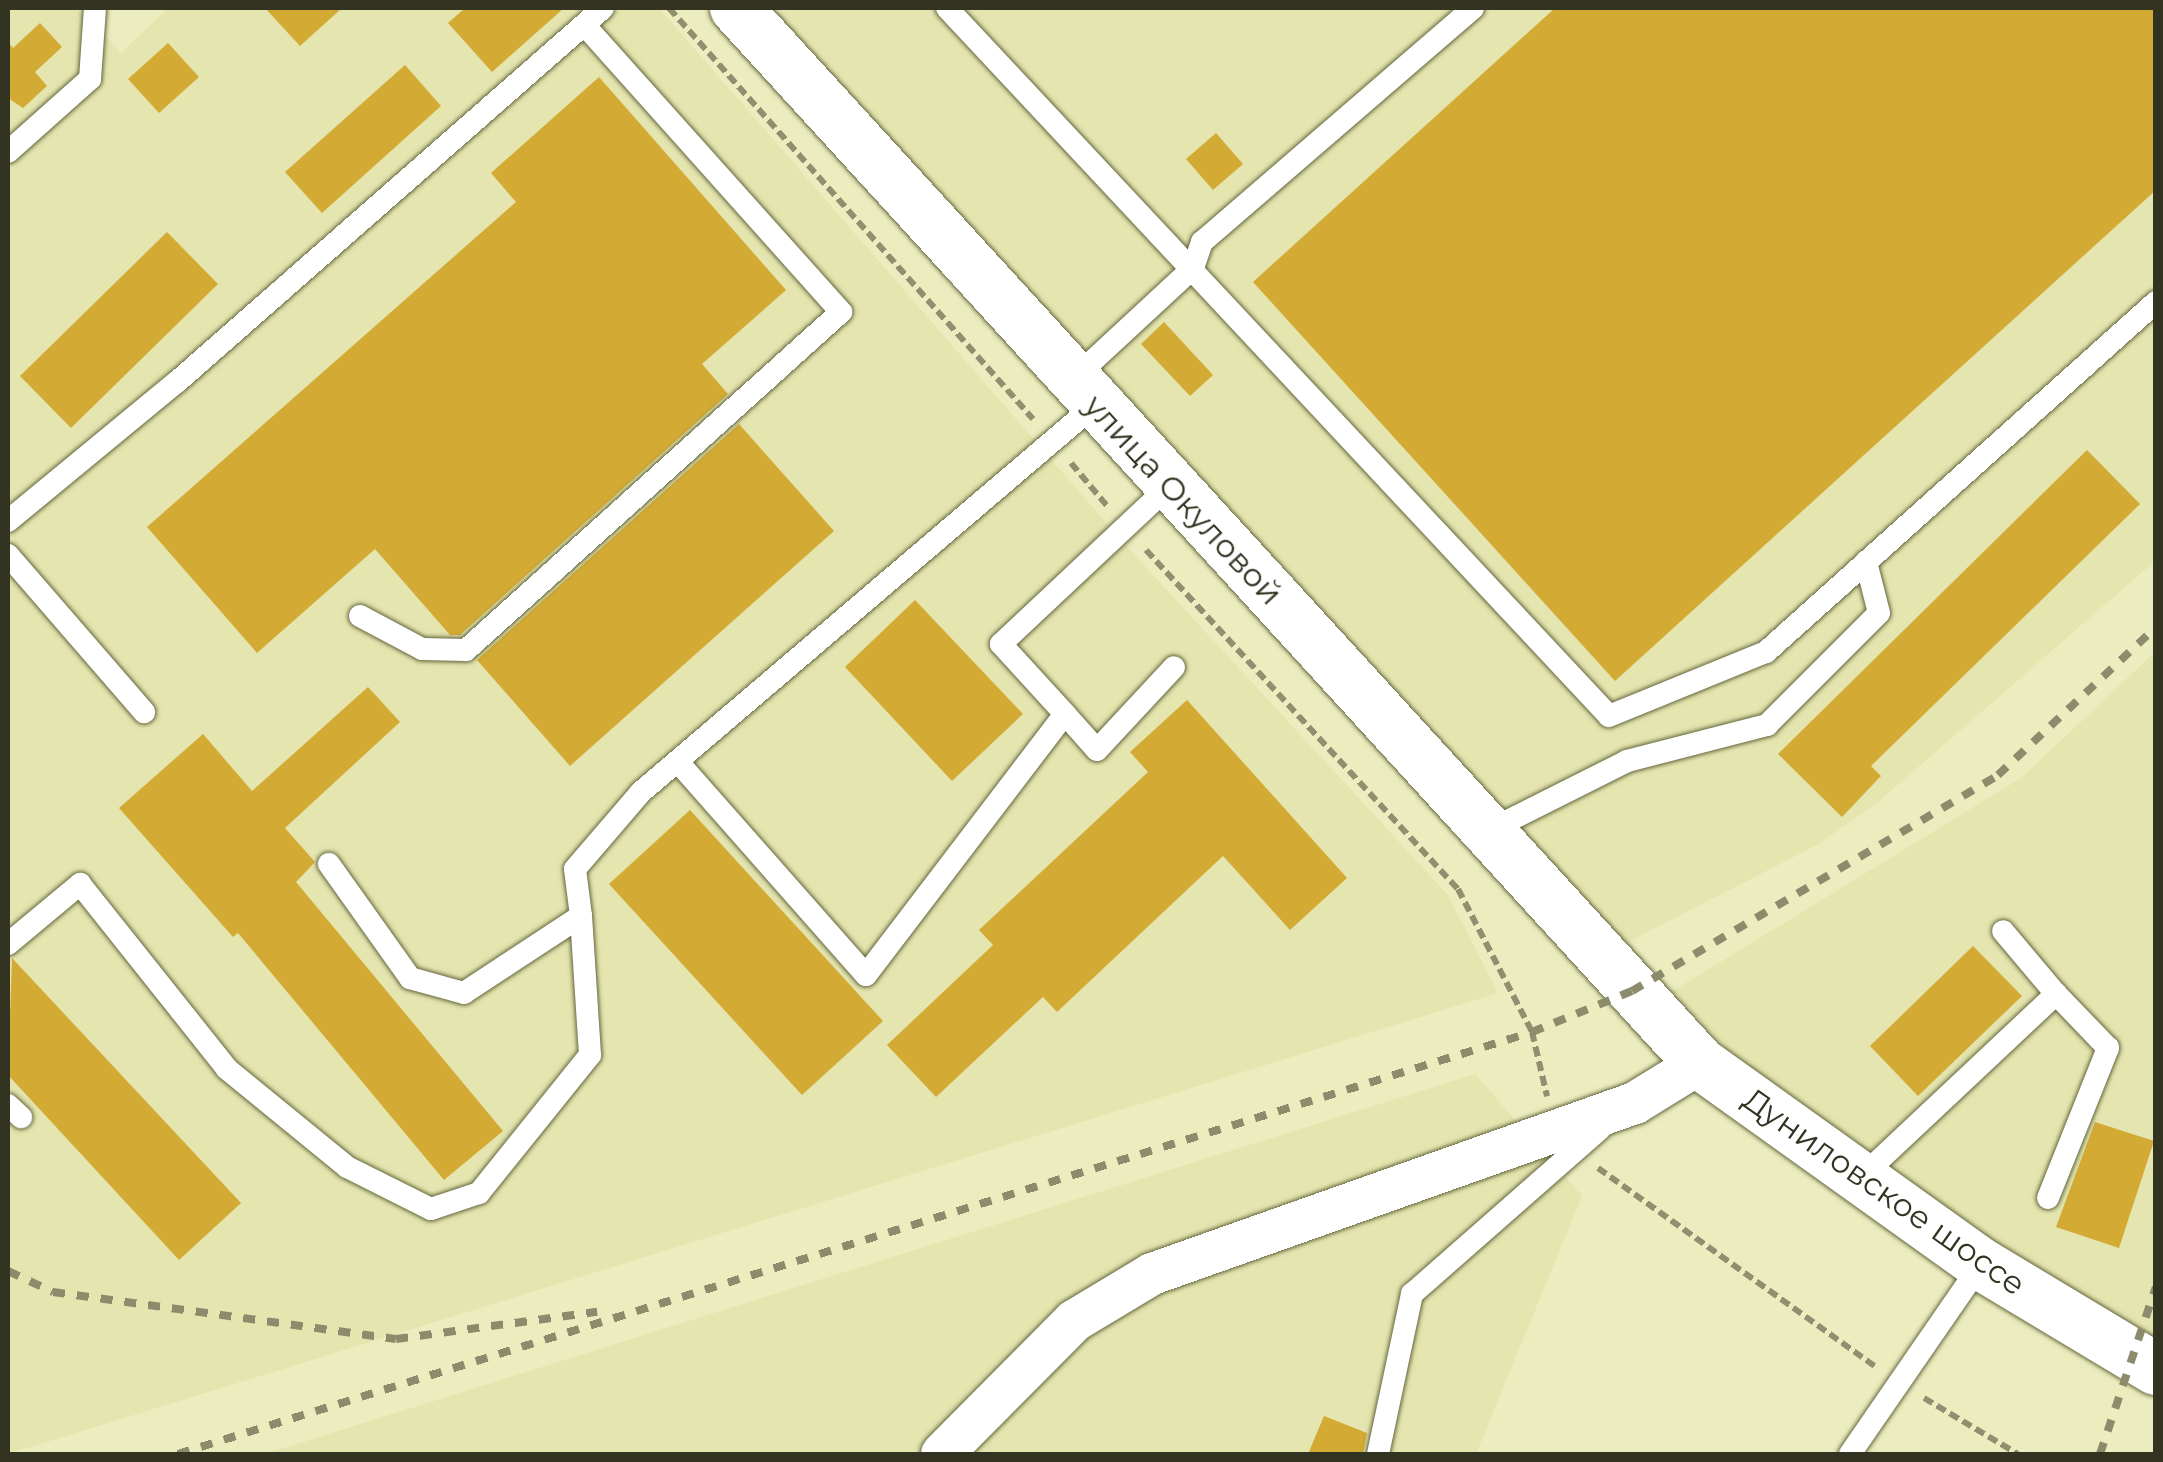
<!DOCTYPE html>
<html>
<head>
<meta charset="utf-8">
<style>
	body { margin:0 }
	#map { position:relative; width:2163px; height:1462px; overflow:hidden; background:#ecedbf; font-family:Montserrat,sans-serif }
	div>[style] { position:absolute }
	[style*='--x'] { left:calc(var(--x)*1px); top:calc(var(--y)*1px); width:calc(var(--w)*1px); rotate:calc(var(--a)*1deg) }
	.built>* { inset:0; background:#e4e5af }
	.building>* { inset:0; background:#d3aa34 }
	.path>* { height:6px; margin-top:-3px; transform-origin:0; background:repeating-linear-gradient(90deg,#909070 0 10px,transparent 0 15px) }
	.roads { filter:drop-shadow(0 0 2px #65663d) drop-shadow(0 0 2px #65663d) }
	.service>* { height:22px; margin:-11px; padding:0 11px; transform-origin:11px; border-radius:11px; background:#fff }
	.minor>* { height:42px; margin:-21px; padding:0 21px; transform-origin:21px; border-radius:21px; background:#fff }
	.tertiary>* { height:52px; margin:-26px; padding:0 26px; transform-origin:26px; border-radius:26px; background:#fff }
	.rail>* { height:8px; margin-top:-4px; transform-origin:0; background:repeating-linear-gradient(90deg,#8c8c6d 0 12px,transparent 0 24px) }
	span { translate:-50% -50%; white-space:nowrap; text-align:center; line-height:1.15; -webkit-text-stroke:10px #fff; paint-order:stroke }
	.street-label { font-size:32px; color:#333321 }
	.frame { position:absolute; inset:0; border:10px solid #333321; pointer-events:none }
</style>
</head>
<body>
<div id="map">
	<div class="built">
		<div style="clip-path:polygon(8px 8px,76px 8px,121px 53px,168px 8px,659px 8px,1129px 549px,1448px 895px,1498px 993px,8px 1454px)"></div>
		<div style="clip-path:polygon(773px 8px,2155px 8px,2155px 561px,1878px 802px,1817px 845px,1612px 950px)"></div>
		<div style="clip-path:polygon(2155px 652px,2155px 1342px,1963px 1225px,1744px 1069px,1673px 991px,2021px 778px)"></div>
		<div style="clip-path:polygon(1475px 1074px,1582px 1196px,1476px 1454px,265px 1454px)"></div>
	</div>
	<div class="building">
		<div style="clip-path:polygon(265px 8px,342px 8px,300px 46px)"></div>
		<div style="clip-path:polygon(465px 8px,564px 8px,492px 72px,448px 23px)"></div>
		<div style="clip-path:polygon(1555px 8px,2156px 8px,2156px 190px,1615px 681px,1253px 282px)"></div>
		<div style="clip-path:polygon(40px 23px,62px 47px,35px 72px,47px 86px,23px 108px,8px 98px,8px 42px,13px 48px)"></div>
		<div style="clip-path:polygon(168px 43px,199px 77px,159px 113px,128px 79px)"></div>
		<div style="clip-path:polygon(405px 65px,441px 106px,322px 213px,285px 172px)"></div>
		<div style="clip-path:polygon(599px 77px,786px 290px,702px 364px,728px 394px,460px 635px,450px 635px,375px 549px,257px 653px,147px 527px,516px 202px,491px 173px)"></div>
		<div style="clip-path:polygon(1216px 133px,1243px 164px,1213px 190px,1186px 159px)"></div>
		<div style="clip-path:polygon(167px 232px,218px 284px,71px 428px,20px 376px)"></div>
		<div style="clip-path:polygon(1164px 322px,1213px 375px,1190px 396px,1141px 344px)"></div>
		<div style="clip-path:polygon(739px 424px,834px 531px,570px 766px,477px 660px)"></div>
		<div style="clip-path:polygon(2087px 450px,2140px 504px,1871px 766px,1881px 776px,1842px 817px,1778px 754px)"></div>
		<div style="clip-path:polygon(915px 600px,1023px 714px,952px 781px,845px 667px)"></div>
		<div style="clip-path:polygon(368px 687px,400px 722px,285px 828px,315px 862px,296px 882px,503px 1131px,444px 1180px,238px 933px,233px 937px,119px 808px,203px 734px,252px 791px)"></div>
		<div style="clip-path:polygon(1187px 700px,1347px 878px,1290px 930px,1223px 856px,1057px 1012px,1043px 997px,936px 1097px,887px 1045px,993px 945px,979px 930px,1148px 772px,1130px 752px)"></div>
		<div style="clip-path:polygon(690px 810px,883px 1021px,802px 1095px,609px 884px)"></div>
		<div style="clip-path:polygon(1973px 946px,2022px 996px,1918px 1096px,1870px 1046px)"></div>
		<div style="clip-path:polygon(12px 958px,241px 1203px,179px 1260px,8px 1075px)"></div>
		<div style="clip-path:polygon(2095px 1122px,2154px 1141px,2119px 1248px,2056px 1227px)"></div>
		<div style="clip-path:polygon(1324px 1416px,1367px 1433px,1363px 1454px,1308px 1454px)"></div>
	</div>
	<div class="path">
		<div style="--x:669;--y:8;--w:549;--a:48.47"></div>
		<div style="--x:1071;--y:463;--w:57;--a:49.9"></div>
		<div style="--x:1146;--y:550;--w:461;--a:47.4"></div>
		<div style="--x:1458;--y:889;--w:161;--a:62.6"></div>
		<div style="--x:1532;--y:1032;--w:66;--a:76.8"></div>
		<div style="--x:1598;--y:1168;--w:342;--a:35.6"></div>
		<div style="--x:1924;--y:1398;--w:109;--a:30.8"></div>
	</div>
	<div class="roads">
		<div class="service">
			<div style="--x:947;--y:8;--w:969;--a:46.92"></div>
			<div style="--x:1609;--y:716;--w:170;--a:-22.2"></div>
			<div style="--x:1766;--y:652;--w:524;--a:-41.91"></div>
			<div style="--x:8;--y:152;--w:110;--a:-41.7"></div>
			<div style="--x:90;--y:79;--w:71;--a:-86"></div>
			<div style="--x:1072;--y:380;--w:165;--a:-42.8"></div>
			<div style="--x:1193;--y:268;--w:28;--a:-71"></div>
			<div style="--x:1202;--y:242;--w:358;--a:-40.8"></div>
			<div style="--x:8;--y:521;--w:220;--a:-39.5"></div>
			<div style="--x:178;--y:381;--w:565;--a:-41.27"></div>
			<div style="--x:8;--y:555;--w:208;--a:49.1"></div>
			<div style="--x:360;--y:616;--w:70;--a:28"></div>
			<div style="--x:422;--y:649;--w:44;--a:1.3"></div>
			<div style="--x:466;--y:650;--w:505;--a:-42.03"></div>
			<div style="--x:841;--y:312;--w:385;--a:-131.8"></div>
			<div style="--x:1065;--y:714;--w:48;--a:48.4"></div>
			<div style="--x:1097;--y:750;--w:113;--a:-47.1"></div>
			<div style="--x:678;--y:762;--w:284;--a:48.6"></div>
			<div style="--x:866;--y:975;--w:328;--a:-52.7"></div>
			<div style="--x:1065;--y:714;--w:95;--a:-132.4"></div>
			<div style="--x:1001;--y:644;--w:229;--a:-43.2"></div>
			<div style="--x:1490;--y:830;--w:153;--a:-26.7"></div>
			<div style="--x:1627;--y:761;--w:145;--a:-14.4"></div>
			<div style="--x:1767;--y:725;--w:158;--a:-45"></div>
			<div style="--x:1879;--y:613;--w:53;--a:-104.3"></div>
			<div style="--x:581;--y:916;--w:47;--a:-97.3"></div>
			<div style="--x:575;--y:869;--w:101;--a:-49.4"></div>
			<div style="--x:641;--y:792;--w:597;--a:-40.45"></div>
			<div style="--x:8;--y:944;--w:94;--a:-39.8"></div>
			<div style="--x:80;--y:884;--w:236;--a:51.5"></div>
			<div style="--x:227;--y:1069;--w:155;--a:39.2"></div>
			<div style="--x:347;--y:1167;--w:94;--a:26.6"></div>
			<div style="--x:431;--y:1209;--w:51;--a:-18.4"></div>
			<div style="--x:479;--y:1193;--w:177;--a:-51.2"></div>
			<div style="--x:590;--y:1055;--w:139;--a:-93.7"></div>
			<div style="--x:581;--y:916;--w:140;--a:146.7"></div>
			<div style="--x:464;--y:993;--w:56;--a:-164.5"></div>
			<div style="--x:410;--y:978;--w:140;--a:-125.4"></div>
			<div style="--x:8;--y:1105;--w:18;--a:43"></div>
			<div style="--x:1858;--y:1180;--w:272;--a:-43.2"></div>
			<div style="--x:2056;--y:994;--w:82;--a:-130.1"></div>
			<div style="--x:2048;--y:1198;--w:162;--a:-68.2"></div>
			<div style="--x:2108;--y:1048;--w:75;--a:-133.9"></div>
			<div style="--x:1378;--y:1454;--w:164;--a:-78"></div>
			<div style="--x:1412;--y:1294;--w:250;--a:-41.3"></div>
			<div style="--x:1850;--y:1454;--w:231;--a:-55.4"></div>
		</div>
		<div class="minor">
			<div style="--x:942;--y:1454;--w:187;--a:-45.2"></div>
			<div style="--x:1074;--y:1321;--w:91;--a:-31.1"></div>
			<div style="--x:1152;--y:1274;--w:512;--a:-19.5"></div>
			<div style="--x:1635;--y:1103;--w:76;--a:-31.6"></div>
		</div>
		<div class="tertiary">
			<div style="--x:736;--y:8;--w:1429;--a:47.58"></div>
			<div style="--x:1700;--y:1063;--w:345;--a:35.6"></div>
			<div style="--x:1981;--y:1264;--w:204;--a:31"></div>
		</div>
	</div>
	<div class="rail">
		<div style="--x:8;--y:1271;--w:50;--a:25"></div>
		<div style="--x:53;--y:1292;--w:346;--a:7.8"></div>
		<div style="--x:396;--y:1339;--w:203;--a:-7.7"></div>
		<div style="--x:178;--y:1454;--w:1418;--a:-17.31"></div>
		<div style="--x:1532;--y:1032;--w:108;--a:-22.3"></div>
		<div style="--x:1632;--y:991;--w:425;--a:-30.5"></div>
		<div style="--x:1998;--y:775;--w:216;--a:-43.1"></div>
		<div style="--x:2100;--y:1454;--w:176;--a:-71.5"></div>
	</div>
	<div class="street-label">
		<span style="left:1183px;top:500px;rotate:47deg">улица Окуловой</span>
		<span style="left:1884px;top:1192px;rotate:35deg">Дуниловское шоссе</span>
	</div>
	<div class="frame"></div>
</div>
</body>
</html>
